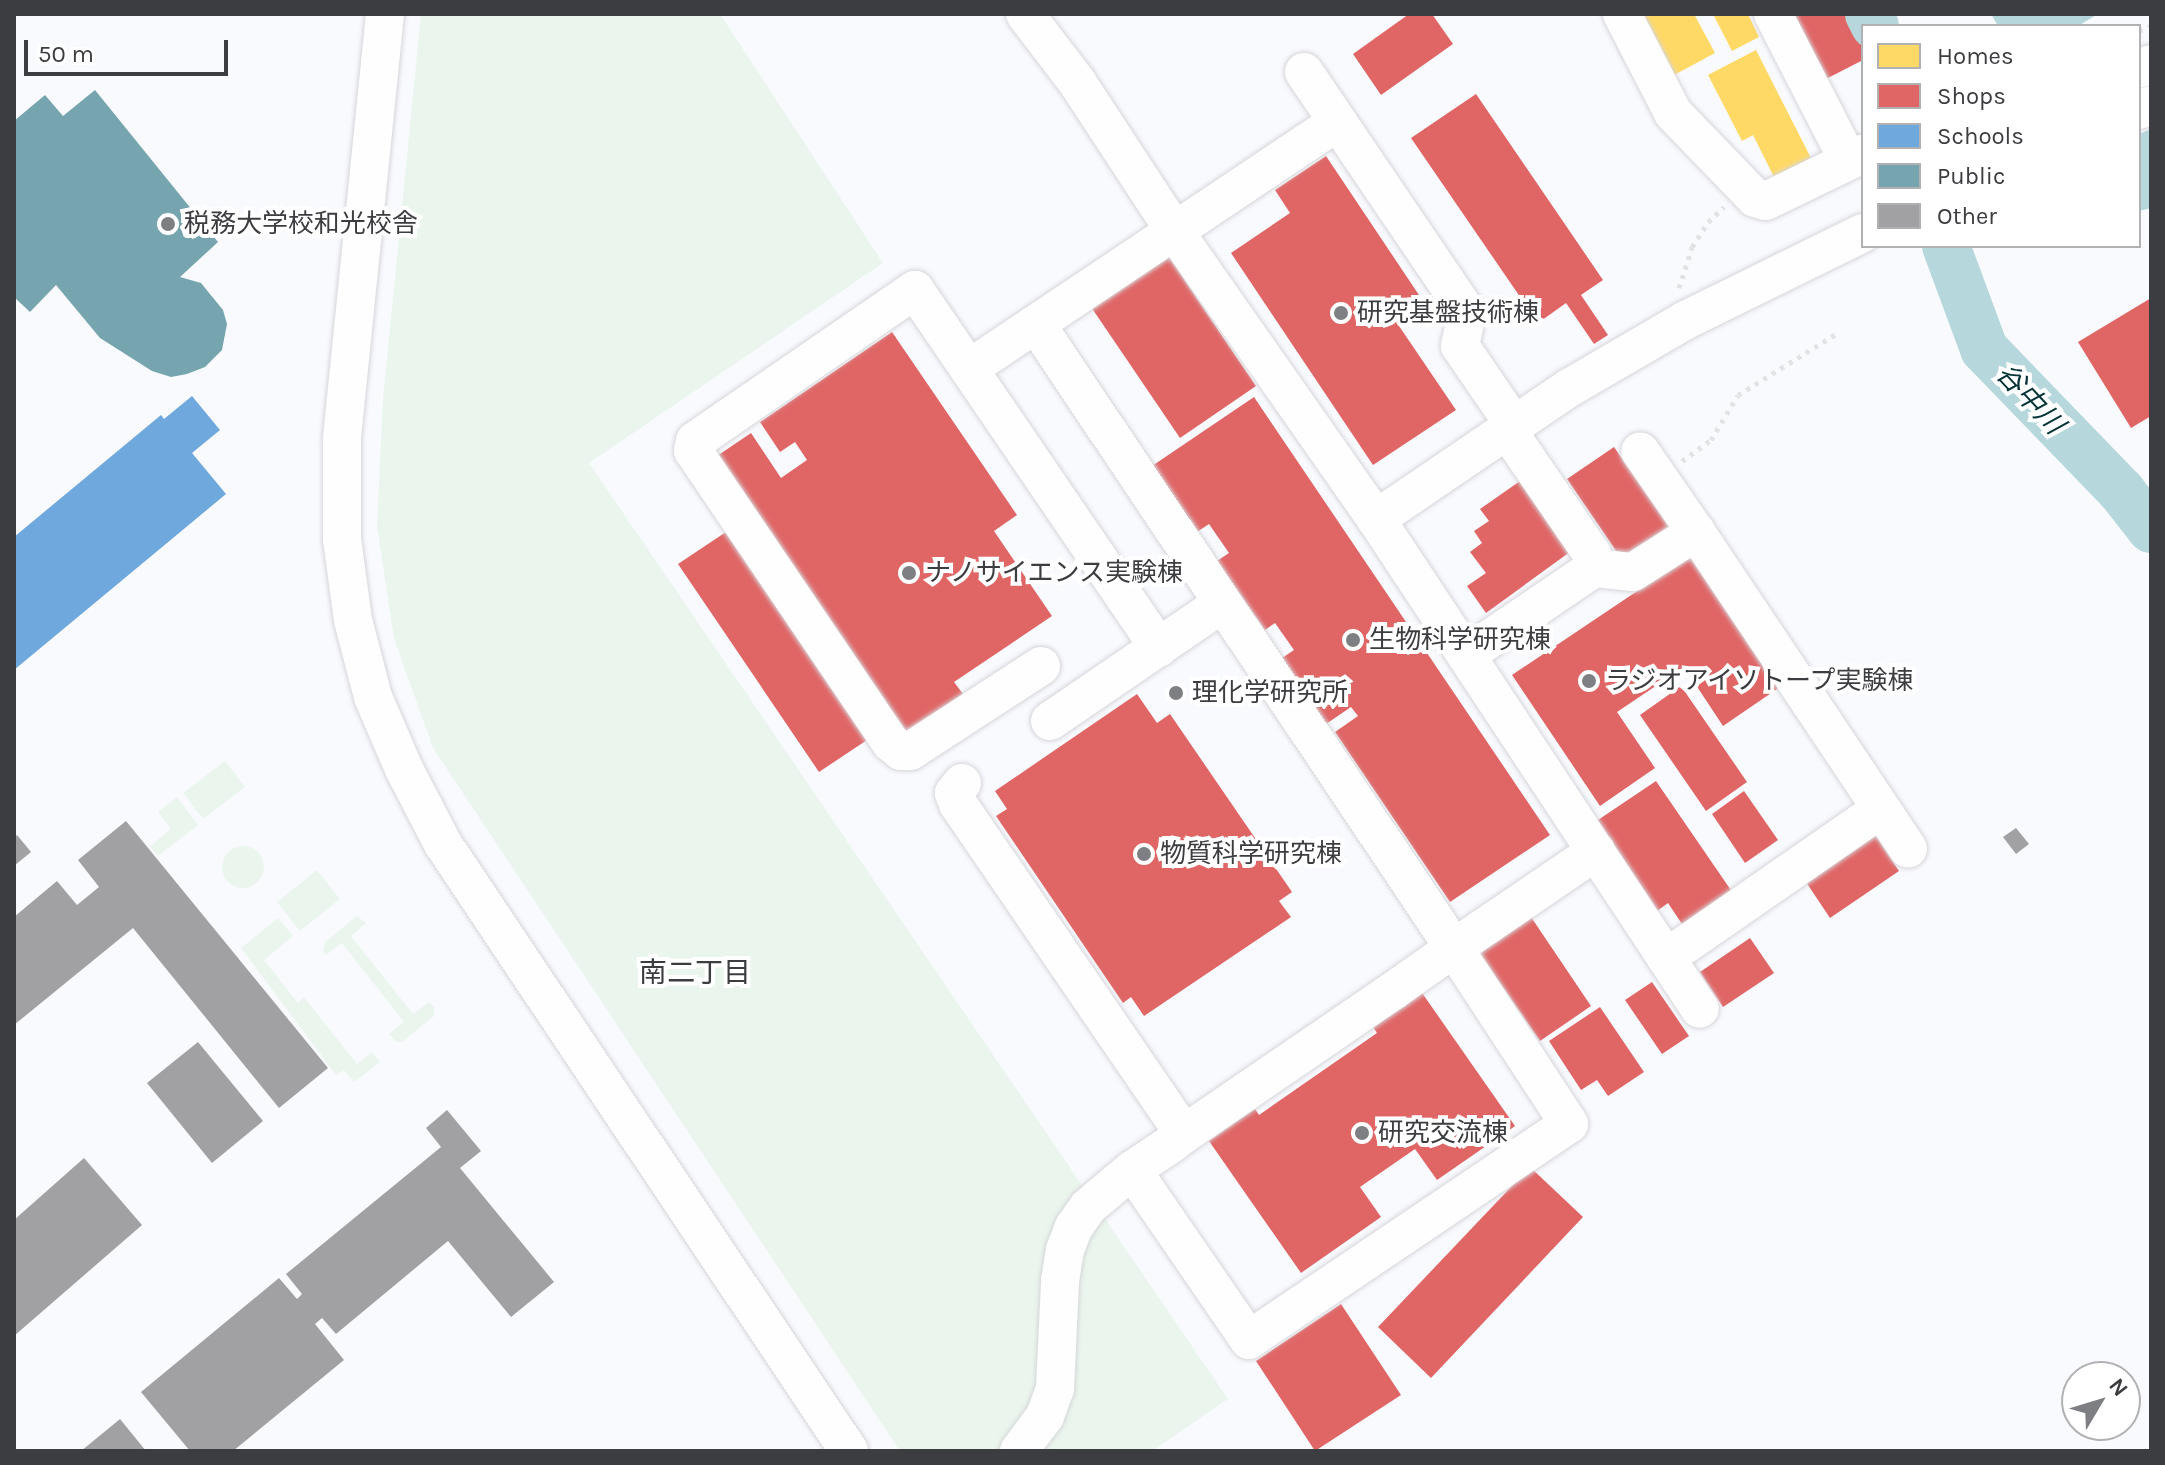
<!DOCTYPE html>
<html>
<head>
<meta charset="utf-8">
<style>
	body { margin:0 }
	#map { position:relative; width:2165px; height:1465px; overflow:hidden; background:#f9fafe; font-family:Karla,"Noto Sans JP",sans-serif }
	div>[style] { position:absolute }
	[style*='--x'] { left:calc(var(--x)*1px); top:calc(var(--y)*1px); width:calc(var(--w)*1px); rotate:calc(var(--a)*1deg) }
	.green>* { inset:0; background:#eaf6ed }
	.round { border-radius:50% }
	.water>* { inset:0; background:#b6d7db }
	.homes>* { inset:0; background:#ffd966 }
	.shops>* { inset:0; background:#e06666 }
	.schools>* { inset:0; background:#6fa8dc }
	.public>* { inset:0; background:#76a5af }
	.river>* { height:48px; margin:-24px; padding:0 24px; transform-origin:24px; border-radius:24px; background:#b6d7db }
	.building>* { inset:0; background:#a1a0a3 }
	.path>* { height:5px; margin-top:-2.5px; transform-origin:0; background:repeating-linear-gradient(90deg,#e3e3e4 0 4px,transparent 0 10px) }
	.roads { filter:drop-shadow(0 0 2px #d6d6da) drop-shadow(0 0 2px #d6d6da) }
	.minor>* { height:38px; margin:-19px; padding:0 19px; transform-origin:19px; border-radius:19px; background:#fefeff }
	.dots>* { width:22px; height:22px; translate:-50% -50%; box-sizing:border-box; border:4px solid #fff; border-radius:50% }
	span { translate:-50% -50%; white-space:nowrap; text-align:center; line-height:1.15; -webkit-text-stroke:8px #fff; paint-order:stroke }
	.poi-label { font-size:26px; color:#3c3d40 }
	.left { translate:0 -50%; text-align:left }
	.water-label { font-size:28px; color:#053438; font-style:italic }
	.neighbourhood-label { font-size:28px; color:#3c3d40 }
	.frame { position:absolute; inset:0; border:16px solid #3c3d40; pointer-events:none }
	.legend { position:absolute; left:1861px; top:24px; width:280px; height:224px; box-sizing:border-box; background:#fff; border:2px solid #b1b1b3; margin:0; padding:10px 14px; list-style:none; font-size:24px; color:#3c3d40 }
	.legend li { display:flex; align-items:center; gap:16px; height:40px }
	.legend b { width:40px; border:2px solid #b1b1b3 }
	.north { position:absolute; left:2061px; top:1361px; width:80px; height:80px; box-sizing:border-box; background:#fff; border:2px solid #b1b1b3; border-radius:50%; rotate:52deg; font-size:22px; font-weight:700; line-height:32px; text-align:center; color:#3c3d40 }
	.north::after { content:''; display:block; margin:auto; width:28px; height:36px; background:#7e7f82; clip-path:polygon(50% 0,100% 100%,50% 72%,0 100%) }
	.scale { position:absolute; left:24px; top:40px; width:204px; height:36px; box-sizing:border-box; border:4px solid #3c3d40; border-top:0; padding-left:10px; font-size:24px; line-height:28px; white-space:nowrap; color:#3c3d40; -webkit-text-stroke:6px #fff; paint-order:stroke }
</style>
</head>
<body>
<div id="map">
	<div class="green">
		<div style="clip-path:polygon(421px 14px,720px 14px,883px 263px,589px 463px,1228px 1399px,1152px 1451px,900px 1451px,433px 748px,394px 639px,377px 526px,383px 399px)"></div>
		<div style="clip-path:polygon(225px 761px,245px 787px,203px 819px,183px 793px)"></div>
		<div style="clip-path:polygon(177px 797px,198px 825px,158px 856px,150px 846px,171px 829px,158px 812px)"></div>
		<div class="round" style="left:222px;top:846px;width:42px;height:42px"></div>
		<div style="clip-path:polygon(317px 870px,340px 899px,300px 931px,277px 902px)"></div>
		<div style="clip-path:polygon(357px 916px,366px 923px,351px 936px,413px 1014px,429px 1002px,434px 1007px,434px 1016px,402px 1042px,396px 1042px,389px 1034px,404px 1022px,342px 943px,326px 955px,323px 952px,325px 942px)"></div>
		<div style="clip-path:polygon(278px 918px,293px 936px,264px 960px,298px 1003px,304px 997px,357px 1064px,372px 1052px,380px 1062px,354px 1082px,344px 1070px,336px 1075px,241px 948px)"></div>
	</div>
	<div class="water">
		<div style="clip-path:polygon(1991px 14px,2098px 14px,2078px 26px,1998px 26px)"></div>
		<div style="clip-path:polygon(2151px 129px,2151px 208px,2139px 211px,2139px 134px)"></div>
	</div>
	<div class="homes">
		<div style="clip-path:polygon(1631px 14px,1694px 14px,1715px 53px,1663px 81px)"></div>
		<div style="clip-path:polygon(1713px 14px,1748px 14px,1759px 37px,1732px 51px)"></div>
		<div style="clip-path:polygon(1756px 50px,1811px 158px,1774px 177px,1753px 135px,1742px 141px,1708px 75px)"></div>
	</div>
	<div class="shops">
		<div style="clip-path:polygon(1409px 14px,1432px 14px,1453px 44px,1381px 95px,1353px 54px)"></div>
		<div style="clip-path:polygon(1792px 14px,1852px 14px,1863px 36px,1863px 60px,1826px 79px)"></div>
		<div style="clip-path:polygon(1476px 94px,1603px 280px,1581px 295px,1608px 335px,1594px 344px,1566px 303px,1538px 323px,1411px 138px)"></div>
		<div style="clip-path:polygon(1326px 156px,1425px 304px,1397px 323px,1456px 410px,1373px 465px,1231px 253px,1290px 213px,1275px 190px)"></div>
		<div style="clip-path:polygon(1164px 250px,1256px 386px,1180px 438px,1087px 301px)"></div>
		<div style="clip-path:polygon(2151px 298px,2151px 416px,2131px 428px,2078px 342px)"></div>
		<div style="clip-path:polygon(892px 332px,1017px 515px,994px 531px,1052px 616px,954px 682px,963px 694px,905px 734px,717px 456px,751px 433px,781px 478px,807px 460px,795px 442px,780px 452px,760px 422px)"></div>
		<div style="clip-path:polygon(1254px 397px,1550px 835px,1450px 902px,1335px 732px,1358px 716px,1351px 707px,1326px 724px,1282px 658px,1294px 650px,1275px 623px,1265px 630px,1217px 561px,1229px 553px,1209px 524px,1197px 532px,1152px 466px)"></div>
		<div style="clip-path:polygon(1614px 447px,1670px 529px,1623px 561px,1567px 479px)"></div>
		<div style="clip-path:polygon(1523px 479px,1574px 549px,1486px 613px,1467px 586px,1486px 573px,1470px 552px,1482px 543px,1474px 531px,1489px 521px,1480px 509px)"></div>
		<div style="clip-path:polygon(732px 528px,873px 736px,819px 772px,678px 564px)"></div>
		<div style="clip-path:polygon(1691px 555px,1780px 687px,1723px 726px,1684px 667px,1617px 712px,1655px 768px,1600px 806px,1512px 675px)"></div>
		<div style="clip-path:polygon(1681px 686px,1747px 782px,1706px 811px,1640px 715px)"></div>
		<div style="clip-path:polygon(1137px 694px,1157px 723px,1170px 714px,1292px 892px,1279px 901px,1291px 917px,1144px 1016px,1131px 997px,1123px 1003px,996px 816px,1007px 809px,995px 791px)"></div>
		<div style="clip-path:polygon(1656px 781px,1737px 899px,1688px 933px,1668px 903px,1653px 914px,1592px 824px)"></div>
		<div style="clip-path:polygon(1744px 791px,1778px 840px,1745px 863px,1712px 814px)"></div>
		<div style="clip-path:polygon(1875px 835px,1899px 871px,1830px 918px,1806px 882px)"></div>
		<div style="clip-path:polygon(1531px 917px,1591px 1006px,1540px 1041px,1479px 952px)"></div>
		<div style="clip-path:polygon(1750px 938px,1774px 973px,1723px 1007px,1700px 972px)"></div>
		<div style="clip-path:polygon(1652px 982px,1689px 1036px,1662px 1054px,1625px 1000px)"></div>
		<div style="clip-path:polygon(1420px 990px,1515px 1126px,1437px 1180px,1415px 1149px,1360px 1187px,1381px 1217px,1301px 1273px,1209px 1141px,1255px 1109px,1259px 1115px,1377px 1033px,1371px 1024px)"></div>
		<div style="clip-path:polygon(1600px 1007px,1644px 1072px,1608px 1096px,1597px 1080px,1581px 1090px,1549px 1041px)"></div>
		<div style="clip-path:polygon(1530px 1167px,1583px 1217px,1431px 1378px,1378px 1327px)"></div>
		<div style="clip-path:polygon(1341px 1304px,1401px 1395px,1315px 1451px,1256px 1361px)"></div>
	</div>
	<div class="schools">
		<div style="clip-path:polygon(192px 396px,220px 430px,192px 453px,226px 494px,14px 670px,14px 537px,161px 415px,164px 419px)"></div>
	</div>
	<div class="public">
		<div style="clip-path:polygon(95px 90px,218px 242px,180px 277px,201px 283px,223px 310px,227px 324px,222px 350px,205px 367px,187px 374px,171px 377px,152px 371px,100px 338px,56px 285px,30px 312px,14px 297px,14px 121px,45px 95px,63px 116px)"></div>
	</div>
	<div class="river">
		<div style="--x:1869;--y:14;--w:13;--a:63"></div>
		<div style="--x:1946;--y:246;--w:110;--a:69.7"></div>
		<div style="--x:1984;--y:349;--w:199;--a:46"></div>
		<div style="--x:2122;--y:492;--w:47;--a:51.9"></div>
	</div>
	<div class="building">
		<div style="clip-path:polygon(126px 821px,328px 1068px,279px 1108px,133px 928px,14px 1025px,14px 917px,57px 881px,77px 905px,99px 887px,78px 860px)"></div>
		<div style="clip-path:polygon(2016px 828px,2029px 844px,2016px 854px,2003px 837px)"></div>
		<div style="clip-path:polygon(17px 835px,31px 852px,14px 866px,14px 838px)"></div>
		<div style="clip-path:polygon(198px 1042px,263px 1121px,212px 1163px,147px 1083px)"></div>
		<div style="clip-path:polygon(447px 1110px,481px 1151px,460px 1168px,554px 1282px,511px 1317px,448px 1241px,336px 1334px,322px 1318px,315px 1324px,344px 1360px,233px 1451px,190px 1451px,141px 1392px,279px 1278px,297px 1299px,302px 1294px,286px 1274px,441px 1147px,426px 1128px)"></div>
		<div style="clip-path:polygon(84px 1158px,142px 1225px,14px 1336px,14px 1220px)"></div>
		<div style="clip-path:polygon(120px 1419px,146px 1451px,81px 1451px)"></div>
	</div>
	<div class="path">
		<div style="--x:2139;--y:31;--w:13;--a:-23"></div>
		<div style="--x:1679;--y:288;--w:43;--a:-72.4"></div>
		<div style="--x:1692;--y:247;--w:30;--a:-57"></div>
		<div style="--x:1708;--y:222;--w:22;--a:-43"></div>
		<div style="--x:1682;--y:461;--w:36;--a:-36"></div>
		<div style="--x:1711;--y:440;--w:52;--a:-59"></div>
		<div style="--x:1738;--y:395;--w:115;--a:-31.9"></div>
	</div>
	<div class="roads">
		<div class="minor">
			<div style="--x:385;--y:14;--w:429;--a:95.8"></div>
			<div style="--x:342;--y:441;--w:98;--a:90"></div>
			<div style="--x:342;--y:539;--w:82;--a:82.3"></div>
			<div style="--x:353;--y:620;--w:80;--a:75.4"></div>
			<div style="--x:373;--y:697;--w:78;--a:66.7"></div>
			<div style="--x:404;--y:769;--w:85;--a:62.5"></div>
			<div style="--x:443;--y:844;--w:730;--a:56.22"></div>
			<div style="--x:1025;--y:14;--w:86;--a:52.6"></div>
			<div style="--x:1077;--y:82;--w:179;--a:56.8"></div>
			<div style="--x:1175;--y:232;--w:350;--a:55"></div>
			<div style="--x:1376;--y:519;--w:587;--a:56.53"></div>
			<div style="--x:1622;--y:14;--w:111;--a:62.7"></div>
			<div style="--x:1673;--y:113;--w:118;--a:46"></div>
			<div style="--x:1755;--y:198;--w:11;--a:15"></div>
			<div style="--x:1766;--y:201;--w:108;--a:-25.9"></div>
			<div style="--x:1773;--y:14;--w:164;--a:62.8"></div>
			<div style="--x:2139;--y:69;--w:13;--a:-23"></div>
			<div style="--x:1304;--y:72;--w:291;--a:55.9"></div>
			<div style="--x:1467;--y:313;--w:34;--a:102"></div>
			<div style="--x:1460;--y:346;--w:96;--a:55.6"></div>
			<div style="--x:2139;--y:110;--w:13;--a:-23"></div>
			<div style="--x:1036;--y:324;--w:751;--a:56.18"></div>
			<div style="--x:1454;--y:948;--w:210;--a:56.8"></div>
			<div style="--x:1569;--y:1124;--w:386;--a:146"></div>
			<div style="--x:1249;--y:1340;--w:206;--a:-124.5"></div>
			<div style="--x:1132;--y:1170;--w:47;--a:-33.7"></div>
			<div style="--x:1171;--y:1144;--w:16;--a:-38"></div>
			<div style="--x:1184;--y:1134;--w:253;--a:-34.4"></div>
			<div style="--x:1393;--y:991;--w:75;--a:-35.2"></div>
			<div style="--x:1454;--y:948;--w:172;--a:-34.3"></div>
			<div style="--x:970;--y:368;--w:442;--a:-33.8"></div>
			<div style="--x:1376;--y:519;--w:233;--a:-34.2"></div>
			<div style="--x:1569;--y:388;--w:135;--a:-30.2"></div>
			<div style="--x:1686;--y:320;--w:197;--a:-26.2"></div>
			<div style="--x:1696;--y:532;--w:381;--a:56.2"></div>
			<div style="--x:1594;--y:568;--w:39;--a:6"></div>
			<div style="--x:1633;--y:572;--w:75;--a:-32.4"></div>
			<div style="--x:1696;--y:532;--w:98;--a:-124.7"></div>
			<div style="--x:1466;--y:655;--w:155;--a:-34.2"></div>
			<div style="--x:1594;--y:568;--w:14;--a:-98"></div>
			<div style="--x:1592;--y:554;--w:150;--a:-124.4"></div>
			<div style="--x:1041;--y:666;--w:156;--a:147"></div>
			<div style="--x:910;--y:751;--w:9;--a:180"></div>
			<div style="--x:901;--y:751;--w:13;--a:-141"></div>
			<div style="--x:891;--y:743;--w:353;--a:-124.1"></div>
			<div style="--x:693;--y:451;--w:10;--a:-79"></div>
			<div style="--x:695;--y:441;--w:267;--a:-34.5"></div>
			<div style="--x:915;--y:290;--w:433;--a:55.7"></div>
			<div style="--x:1050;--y:721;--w:209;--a:-34.3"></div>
			<div style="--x:962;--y:783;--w:13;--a:129"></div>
			<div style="--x:954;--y:793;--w:12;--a:70"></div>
			<div style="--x:958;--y:804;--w:400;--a:55.6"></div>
			<div style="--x:1666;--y:958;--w:260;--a:-34.7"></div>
			<div style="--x:1019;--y:1451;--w:44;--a:-53.4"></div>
			<div style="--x:1045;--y:1416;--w:29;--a:-70"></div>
			<div style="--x:1055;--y:1389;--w:108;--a:-87.3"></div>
			<div style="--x:1060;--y:1281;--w:31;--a:-81"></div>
			<div style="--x:1065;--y:1250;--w:25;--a:-69"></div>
			<div style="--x:1074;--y:1227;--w:24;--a:-55"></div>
			<div style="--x:1088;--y:1207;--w:57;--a:-40.1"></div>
		</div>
	</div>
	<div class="dots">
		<div style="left:168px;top:224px;background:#7e7f82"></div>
		<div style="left:1341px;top:313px;background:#7e7f82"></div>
		<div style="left:909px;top:573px;background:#7e7f82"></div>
		<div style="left:1353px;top:640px;background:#7e7f82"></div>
		<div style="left:1589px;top:681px;background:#7e7f82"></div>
		<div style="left:1176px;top:693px;background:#7e7f82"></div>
		<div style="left:1144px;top:854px;background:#7e7f82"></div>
		<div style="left:1362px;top:1133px;background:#7e7f82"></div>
	</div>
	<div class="poi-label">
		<span class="left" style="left:184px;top:224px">税務大学校和光校舎</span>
		<span class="left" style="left:1357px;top:313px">研究基盤技術棟</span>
		<span class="left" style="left:925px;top:573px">ナノサイエンス実験棟</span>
		<span class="left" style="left:1369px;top:640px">生物科学研究棟</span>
		<span class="left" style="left:1605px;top:681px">ラジオアイソトープ実験棟</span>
		<span class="left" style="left:1192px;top:693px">理化学研究所</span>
		<span class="left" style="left:1160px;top:854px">物質科学研究棟</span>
		<span class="left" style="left:1378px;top:1133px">研究交流棟</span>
	</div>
	<div class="water-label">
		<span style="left:2030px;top:399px;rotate:47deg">谷中川</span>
	</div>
	<div class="neighbourhood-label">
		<span style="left:695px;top:973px">南二丁目</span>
	</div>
	<div class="frame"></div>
	<ul class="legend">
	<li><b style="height:22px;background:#ffd966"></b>Homes</li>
	<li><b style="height:22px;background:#e06666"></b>Shops</li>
	<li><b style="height:22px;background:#6fa8dc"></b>Schools</li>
	<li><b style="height:22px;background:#76a5af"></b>Public</li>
	<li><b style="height:22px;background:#a1a0a3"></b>Other</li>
	</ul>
	<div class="north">N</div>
	<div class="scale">50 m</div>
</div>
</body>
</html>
